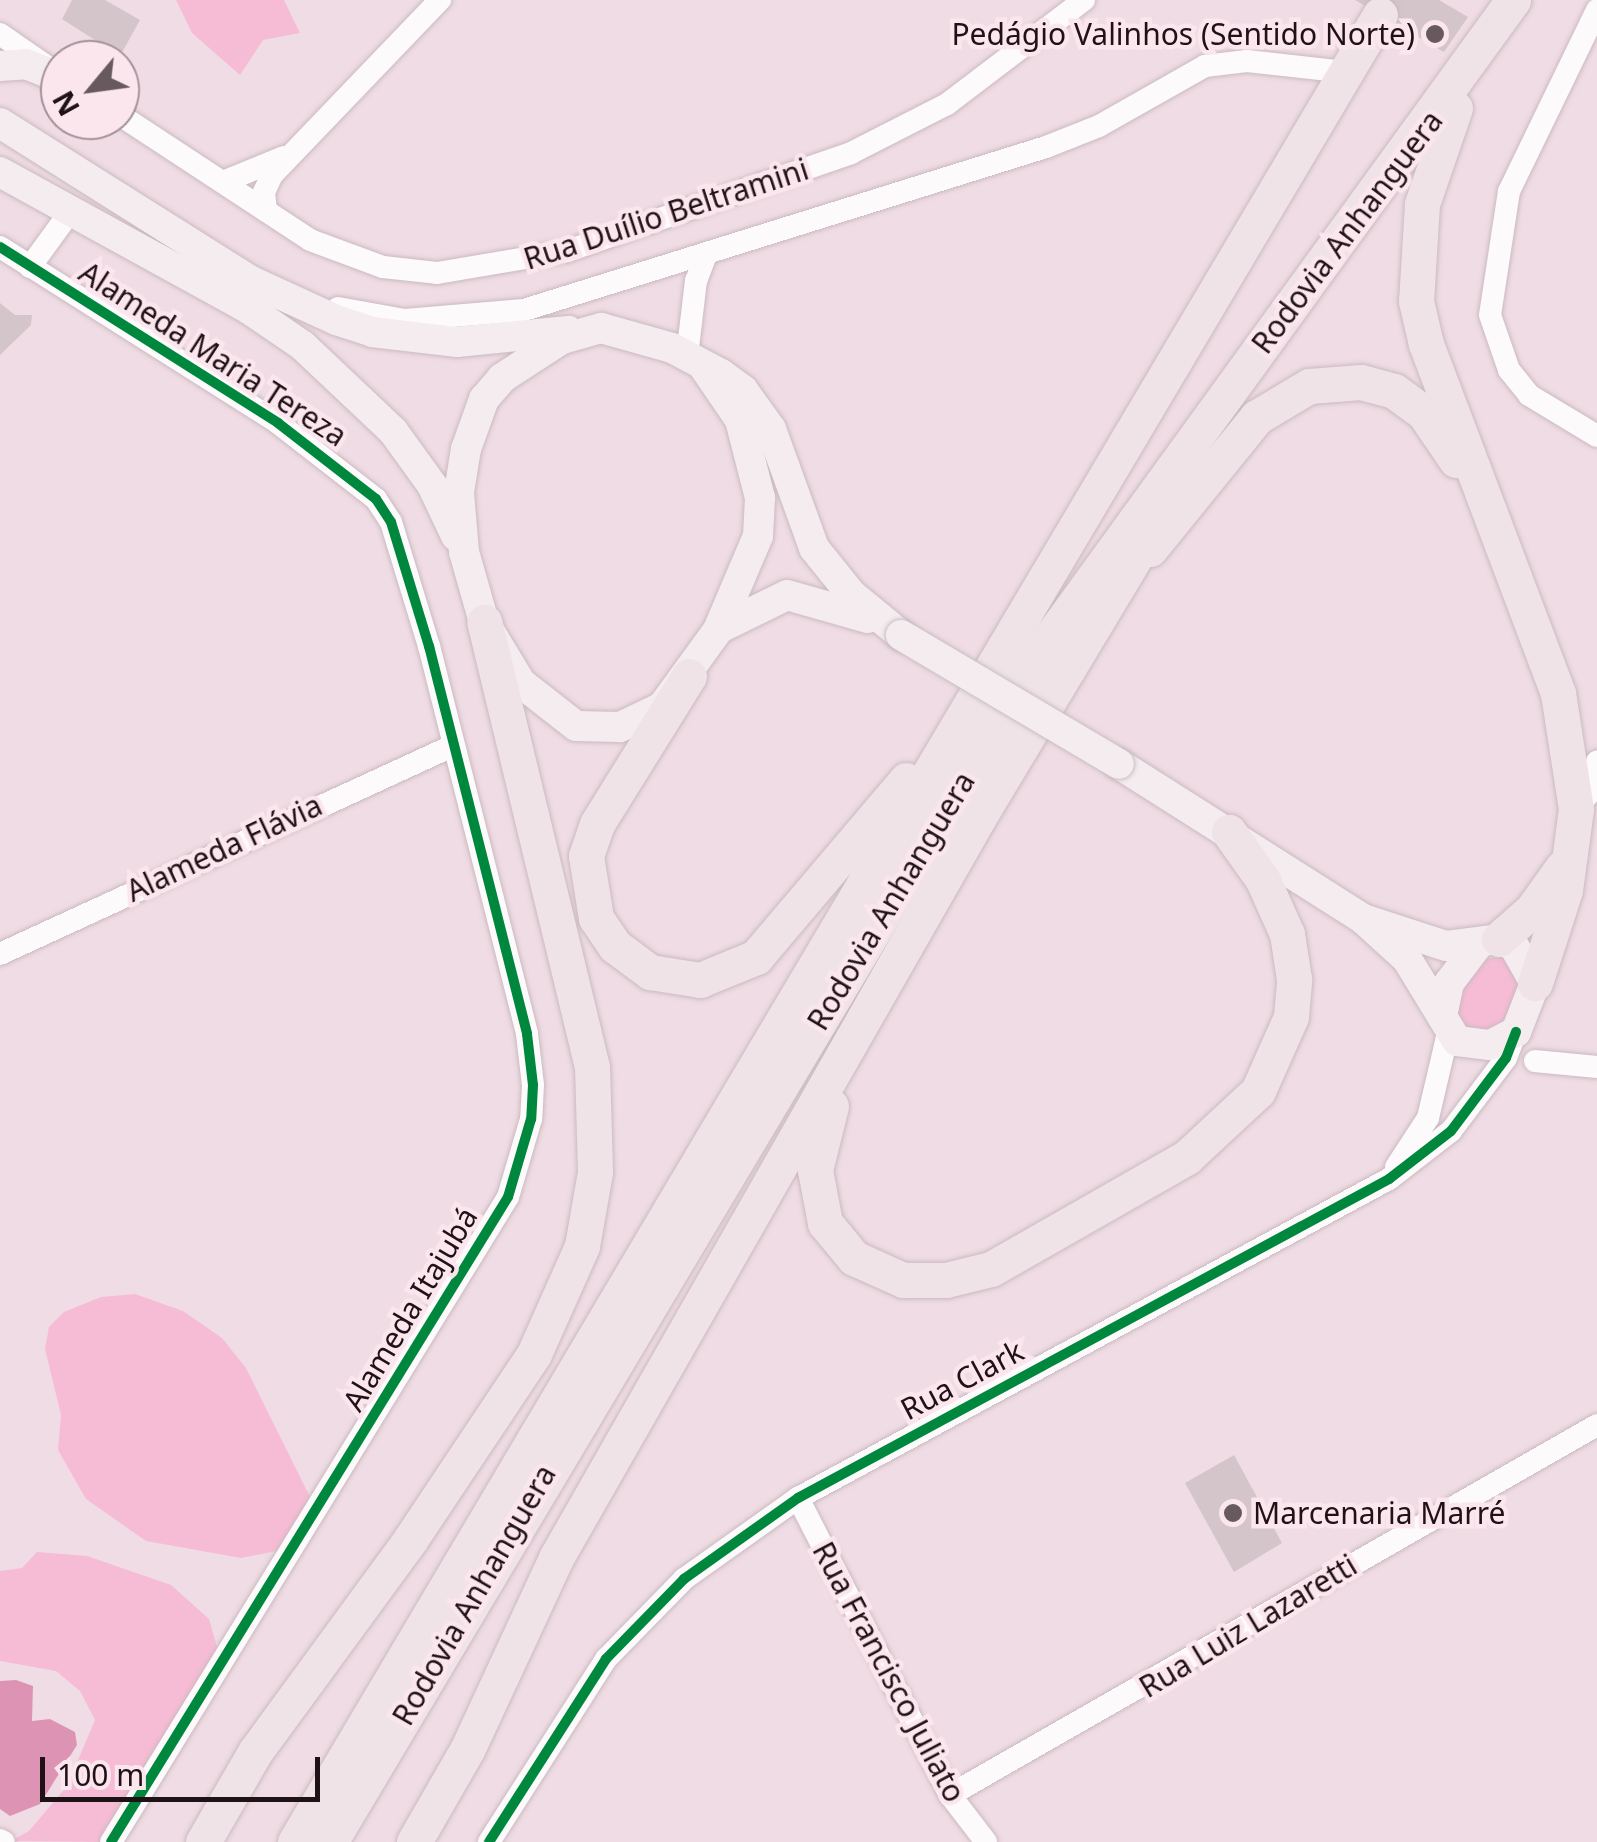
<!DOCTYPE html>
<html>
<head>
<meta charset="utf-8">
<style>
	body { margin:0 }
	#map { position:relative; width:1597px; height:1842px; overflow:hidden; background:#f0dce4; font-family:"Noto Sans",sans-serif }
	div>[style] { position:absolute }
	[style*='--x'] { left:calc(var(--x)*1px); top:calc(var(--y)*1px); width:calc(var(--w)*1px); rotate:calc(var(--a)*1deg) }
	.green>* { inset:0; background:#f7bcd5 }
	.water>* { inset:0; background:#dd94b4 }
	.building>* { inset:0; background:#d4c5ca }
	.roads { filter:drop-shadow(0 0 2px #cabac0) drop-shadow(0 0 2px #cabac0) }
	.minor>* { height:22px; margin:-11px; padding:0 11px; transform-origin:11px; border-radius:11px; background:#fdfafb }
	.major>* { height:30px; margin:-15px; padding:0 15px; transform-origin:15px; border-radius:15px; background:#f5ecf0 }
	.highway>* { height:35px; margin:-17.5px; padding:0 17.5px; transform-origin:17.5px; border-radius:17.5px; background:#f0e3e8 }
	.bridges { filter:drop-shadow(0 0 2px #c8bec2) drop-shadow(0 0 2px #c8bec2) }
	.major-bridge>* { height:30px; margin:-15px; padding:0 15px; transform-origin:15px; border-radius:15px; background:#f5ecf0 }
	.cycleway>* { height:10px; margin:-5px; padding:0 5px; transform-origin:5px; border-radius:5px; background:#00873e }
	.dots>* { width:28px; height:28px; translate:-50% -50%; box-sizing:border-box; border:5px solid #fce6ee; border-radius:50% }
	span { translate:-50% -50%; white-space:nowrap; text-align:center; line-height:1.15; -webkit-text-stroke:9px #fce6ee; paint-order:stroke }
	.poi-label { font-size:30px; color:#1e1216 }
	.right { translate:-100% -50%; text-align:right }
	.left { translate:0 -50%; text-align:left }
	.street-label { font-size:30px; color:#1e1216 }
	.north { position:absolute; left:40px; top:40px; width:100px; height:100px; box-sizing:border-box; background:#fce6ee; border:2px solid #a39198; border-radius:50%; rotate:241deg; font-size:28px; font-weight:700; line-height:40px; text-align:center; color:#1e1216 }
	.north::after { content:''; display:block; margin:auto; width:35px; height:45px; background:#68595e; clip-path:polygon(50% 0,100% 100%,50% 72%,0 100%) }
	.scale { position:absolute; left:40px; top:1757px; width:280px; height:45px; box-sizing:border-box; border:5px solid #1e1216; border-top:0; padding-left:12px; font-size:30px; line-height:35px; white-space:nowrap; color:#1e1216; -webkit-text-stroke:8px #fce6ee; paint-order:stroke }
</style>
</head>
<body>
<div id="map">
	<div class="green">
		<div style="clip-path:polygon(176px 0,284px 0,300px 33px,263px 40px,240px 75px,192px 33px)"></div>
		<div style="clip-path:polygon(1502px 957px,1520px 973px,1518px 1014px,1493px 1035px,1468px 1032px,1457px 1019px,1458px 989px,1483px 959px)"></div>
		<div style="clip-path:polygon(135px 1294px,183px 1311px,222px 1338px,246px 1368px,309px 1495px,310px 1513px,282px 1550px,241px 1558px,146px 1541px,86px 1499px,58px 1450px,61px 1415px,45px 1349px,49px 1327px,64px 1312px,101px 1297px)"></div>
		<div style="clip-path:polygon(37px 1552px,87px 1556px,171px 1585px,209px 1619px,217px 1647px,212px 1667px,104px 1842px,11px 1841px,29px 1831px,67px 1786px,95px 1720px,80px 1691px,56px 1671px,0 1661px,0 1571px,22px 1568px)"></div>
	</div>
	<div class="water">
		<div style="clip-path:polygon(16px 1680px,33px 1686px,32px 1721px,50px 1719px,75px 1732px,77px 1745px,40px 1804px,10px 1816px,0 1809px,0 1681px)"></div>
	</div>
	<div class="building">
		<div style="clip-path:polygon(72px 0,105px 0,140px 20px,120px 56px,62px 19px)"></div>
		<div style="clip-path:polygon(1355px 0,1439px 0,1468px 17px,1444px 52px)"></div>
		<div style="clip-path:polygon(0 303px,15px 315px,32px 315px,31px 325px,0 355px)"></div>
		<div style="clip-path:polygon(1234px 1455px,1282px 1543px,1234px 1572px,1185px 1483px)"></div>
	</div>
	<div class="roads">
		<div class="minor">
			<div style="--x:1597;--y:10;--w:201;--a:115.9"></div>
			<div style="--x:1509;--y:191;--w:125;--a:98.7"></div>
			<div style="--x:1490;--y:315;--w:58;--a:70.9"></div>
			<div style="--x:1509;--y:370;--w:32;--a:51"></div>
			<div style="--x:1529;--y:395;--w:79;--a:31.1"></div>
			<div style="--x:0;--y:34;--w:55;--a:34.6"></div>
			<div style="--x:120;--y:115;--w:227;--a:33.3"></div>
			<div style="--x:310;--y:240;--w:78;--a:20.3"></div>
			<div style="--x:383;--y:267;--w:54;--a:6.3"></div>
			<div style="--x:437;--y:273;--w:132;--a:-9.6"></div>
			<div style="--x:567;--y:251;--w:300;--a:-19"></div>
			<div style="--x:851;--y:153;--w:108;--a:-27"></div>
			<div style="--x:947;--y:104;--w:172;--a:-37.2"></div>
			<div style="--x:223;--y:182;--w:66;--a:-22.3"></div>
			<div style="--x:266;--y:211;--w:19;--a:-96"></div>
			<div style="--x:264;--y:192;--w:19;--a:-65"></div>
			<div style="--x:272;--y:175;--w:243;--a:-46.2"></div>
			<div style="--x:0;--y:247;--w:329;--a:32.3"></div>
			<div style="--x:278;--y:423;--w:124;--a:37.8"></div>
			<div style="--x:376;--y:499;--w:27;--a:57"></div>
			<div style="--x:391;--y:522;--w:130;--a:73"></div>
			<div style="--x:429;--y:646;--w:400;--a:75.8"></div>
			<div style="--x:527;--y:1034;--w:51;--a:83.3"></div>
			<div style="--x:533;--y:1085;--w:34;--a:93"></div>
			<div style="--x:531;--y:1119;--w:81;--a:106.4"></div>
			<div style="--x:508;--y:1197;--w:757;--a:121.61"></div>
			<div style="--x:30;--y:267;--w:68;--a:-54"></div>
			<div style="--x:338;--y:308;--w:68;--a:10.2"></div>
			<div style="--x:405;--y:320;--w:119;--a:-4.8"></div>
			<div style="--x:524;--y:310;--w:547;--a:-17.34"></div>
			<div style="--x:1046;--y:147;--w:57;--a:-21.6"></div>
			<div style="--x:1099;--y:126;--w:122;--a:-29.5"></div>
			<div style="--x:1205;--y:66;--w:42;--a:-6.8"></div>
			<div style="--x:1247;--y:61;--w:101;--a:6.3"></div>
			<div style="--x:687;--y:356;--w:76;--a:-83.2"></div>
			<div style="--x:696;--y:281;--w:30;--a:-69"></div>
			<div style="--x:1576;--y:809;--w:25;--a:-50"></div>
			<div style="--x:1592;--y:790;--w:29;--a:-80"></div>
			<div style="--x:0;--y:954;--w:495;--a:-24.7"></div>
			<div style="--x:1535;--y:1061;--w:62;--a:5.5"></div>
			<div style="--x:1396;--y:1167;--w:59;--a:-56.9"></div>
			<div style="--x:1428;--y:1118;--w:87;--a:-76.8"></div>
			<div style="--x:798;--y:1498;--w:334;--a:62.9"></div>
			<div style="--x:950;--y:1795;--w:59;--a:52.5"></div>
			<div style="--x:950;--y:1795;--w:745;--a:-29.76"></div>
			<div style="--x:0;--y:1840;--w:4;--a:27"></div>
			<div style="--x:489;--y:1842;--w:217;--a:-57.4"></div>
			<div style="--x:606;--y:1659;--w:112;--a:-45.7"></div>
			<div style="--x:684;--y:1579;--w:140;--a:-35.4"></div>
			<div style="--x:798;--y:1498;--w:672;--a:-28.36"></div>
			<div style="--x:1389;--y:1179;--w:78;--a:-37.7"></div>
			<div style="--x:1451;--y:1131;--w:91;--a:-53"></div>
			<div style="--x:1506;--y:1058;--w:28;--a:-69"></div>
		</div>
		<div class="major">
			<div style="--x:0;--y:66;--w:26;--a:-4"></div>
			<div style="--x:26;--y:64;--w:37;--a:22"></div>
			<div style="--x:0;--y:123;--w:297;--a:32.2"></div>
			<div style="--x:251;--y:281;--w:94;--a:24.6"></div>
			<div style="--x:336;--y:320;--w:38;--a:18"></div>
			<div style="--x:372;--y:332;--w:86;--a:6.7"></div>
			<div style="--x:457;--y:342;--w:112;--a:-5.7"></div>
			<div style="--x:0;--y:172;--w:284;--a:28.8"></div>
			<div style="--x:249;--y:309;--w:65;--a:34.4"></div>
			<div style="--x:303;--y:346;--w:124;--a:43.4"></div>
			<div style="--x:393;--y:431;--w:67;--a:54.2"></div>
			<div style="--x:432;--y:485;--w:56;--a:64.8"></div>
			<div style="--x:704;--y:367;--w:64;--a:55.8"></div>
			<div style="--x:740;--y:420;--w:81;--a:75.6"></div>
			<div style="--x:760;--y:498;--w:38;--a:93"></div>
			<div style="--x:758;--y:536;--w:102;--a:113.1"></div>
			<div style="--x:718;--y:630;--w:95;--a:126"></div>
			<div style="--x:662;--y:707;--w:47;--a:154.5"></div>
			<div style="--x:620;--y:727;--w:44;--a:-178.7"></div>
			<div style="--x:576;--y:726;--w:70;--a:-142"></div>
			<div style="--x:521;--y:683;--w:71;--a:-121.2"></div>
			<div style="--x:484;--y:622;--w:73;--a:-105.9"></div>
			<div style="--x:464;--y:552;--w:60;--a:-94.8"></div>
			<div style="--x:459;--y:492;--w:44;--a:-80.8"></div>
			<div style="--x:466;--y:449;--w:53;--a:-70.2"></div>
			<div style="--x:484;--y:399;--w:28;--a:-49"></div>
			<div style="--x:502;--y:378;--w:72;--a:-33"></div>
			<div style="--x:562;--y:339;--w:41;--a:-15.8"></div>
			<div style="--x:601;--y:328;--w:74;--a:15.7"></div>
			<div style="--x:672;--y:348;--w:55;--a:28"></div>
			<div style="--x:721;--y:374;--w:27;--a:36"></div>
			<div style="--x:743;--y:390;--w:48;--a:54.3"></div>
			<div style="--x:771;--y:429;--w:127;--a:70.1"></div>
			<div style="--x:814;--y:548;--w:59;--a:51.2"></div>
			<div style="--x:851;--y:594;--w:65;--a:39.4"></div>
			<div style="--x:722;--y:627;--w:72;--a:-26.2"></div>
			<div style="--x:787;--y:595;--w:84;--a:15.9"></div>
			<div style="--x:1119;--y:764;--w:289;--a:32.4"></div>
			<div style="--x:1363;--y:919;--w:59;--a:42.3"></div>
			<div style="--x:1407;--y:959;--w:96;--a:58.6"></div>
			<div style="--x:1457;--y:1041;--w:33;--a:7"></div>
			<div style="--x:1490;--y:1045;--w:29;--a:-27"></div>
			<div style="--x:1516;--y:1032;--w:53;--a:-68.8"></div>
			<div style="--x:1535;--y:983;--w:43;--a:-119.6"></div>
			<div style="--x:1514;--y:946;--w:17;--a:-155"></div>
			<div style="--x:1499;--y:939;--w:53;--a:172.5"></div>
			<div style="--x:1446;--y:946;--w:87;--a:-162"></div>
			<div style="--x:1442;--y:1016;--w:34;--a:-78"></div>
			<div style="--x:1449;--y:983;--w:46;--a:-52.9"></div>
		</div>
		<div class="highway">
			<div style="--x:1455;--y:108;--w:102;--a:109"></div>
			<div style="--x:1422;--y:204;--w:97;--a:93.5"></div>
			<div style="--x:1416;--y:301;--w:44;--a:76.9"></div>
			<div style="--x:1426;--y:344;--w:373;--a:69.3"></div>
			<div style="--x:1558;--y:693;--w:117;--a:81.2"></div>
			<div style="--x:1576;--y:809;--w:82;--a:97.7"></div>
			<div style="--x:1565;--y:890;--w:98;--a:107.9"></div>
			<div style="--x:1150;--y:549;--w:170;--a:-51"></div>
			<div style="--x:1257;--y:417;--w:61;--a:-30.8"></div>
			<div style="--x:1309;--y:386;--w:52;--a:-4.4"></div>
			<div style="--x:1361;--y:382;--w:34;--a:15"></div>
			<div style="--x:1394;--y:391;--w:37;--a:36"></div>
			<div style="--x:1424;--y:413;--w:57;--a:55.8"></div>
			<div style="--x:689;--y:676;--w:174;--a:121.9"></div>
			<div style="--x:597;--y:824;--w:34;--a:109"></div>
			<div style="--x:586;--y:856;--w:63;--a:80.8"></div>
			<div style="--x:596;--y:918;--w:34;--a:56"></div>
			<div style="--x:615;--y:946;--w:44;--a:36.6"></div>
			<div style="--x:650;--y:972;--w:51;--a:9.1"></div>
			<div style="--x:700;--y:980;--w:61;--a:-22.3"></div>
			<div style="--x:756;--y:957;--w:232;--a:-49.7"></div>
			<div style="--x:1499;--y:939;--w:44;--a:-41.3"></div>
			<div style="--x:1532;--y:910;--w:52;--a:-54.5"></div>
			<div style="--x:831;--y:1106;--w:66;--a:104"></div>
			<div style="--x:815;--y:1170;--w:54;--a:79.3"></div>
			<div style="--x:825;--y:1223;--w:45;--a:50.4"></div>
			<div style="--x:854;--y:1258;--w:54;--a:24.2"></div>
			<div style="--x:903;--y:1280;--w:43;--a:0"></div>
			<div style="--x:946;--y:1280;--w:46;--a:-13.7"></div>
			<div style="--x:991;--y:1269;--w:226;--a:-29.7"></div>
			<div style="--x:1187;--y:1157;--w:97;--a:-42.9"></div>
			<div style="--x:1258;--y:1091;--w:81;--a:-66"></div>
			<div style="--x:1291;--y:1017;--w:38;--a:-85"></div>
			<div style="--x:1294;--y:979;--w:46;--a:-98.8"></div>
			<div style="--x:1287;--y:934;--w:59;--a:-114"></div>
			<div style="--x:1263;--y:880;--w:59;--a:-125.3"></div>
			<div style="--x:203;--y:1842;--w:104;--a:-60"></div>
			<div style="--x:255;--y:1752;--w:263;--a:-53.8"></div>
			<div style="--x:410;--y:1540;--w:224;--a:-56.3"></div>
			<div style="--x:534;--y:1354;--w:118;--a:-66"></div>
			<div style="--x:582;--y:1246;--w:75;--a:-80"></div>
			<div style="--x:595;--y:1172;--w:105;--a:-91.6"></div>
			<div style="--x:592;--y:1067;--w:458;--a:-103.6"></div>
			<div style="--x:295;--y:1842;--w:2125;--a:-59.3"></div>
			<div style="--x:330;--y:1842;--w:1384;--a:-59.19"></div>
			<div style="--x:1039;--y:653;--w:807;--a:-54.02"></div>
			<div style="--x:414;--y:1842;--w:106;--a:-60.1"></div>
			<div style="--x:467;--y:1750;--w:212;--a:-65.1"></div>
			<div style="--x:556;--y:1558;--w:853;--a:-60.28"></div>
			<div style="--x:979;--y:817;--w:343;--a:-59"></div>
		</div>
	</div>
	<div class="bridges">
		<div class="major-bridge">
			<div style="--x:901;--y:635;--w:253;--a:30.6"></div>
		</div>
	</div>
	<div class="cycleway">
		<div style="--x:0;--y:247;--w:329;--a:32.3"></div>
		<div style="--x:278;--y:423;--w:124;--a:37.8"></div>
		<div style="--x:376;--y:499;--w:27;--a:57"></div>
		<div style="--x:391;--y:522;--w:130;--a:73"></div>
		<div style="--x:429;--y:646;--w:400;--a:75.8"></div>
		<div style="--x:527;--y:1034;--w:51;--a:83.3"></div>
		<div style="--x:533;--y:1085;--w:34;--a:93"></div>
		<div style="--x:531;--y:1119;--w:81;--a:106.4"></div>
		<div style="--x:508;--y:1197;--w:757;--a:121.61"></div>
		<div style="--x:489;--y:1842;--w:217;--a:-57.4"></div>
		<div style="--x:606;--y:1659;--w:112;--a:-45.7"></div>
		<div style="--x:684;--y:1579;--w:140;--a:-35.4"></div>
		<div style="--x:798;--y:1498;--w:672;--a:-28.36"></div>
		<div style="--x:1389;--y:1179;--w:78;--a:-37.7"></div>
		<div style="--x:1451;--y:1131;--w:91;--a:-53"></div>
		<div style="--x:1506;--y:1058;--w:28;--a:-69"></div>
	</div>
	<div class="dots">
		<div style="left:1435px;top:34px;background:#68595e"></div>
		<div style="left:1233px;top:1513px;background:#68595e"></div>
	</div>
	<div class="poi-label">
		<span class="right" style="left:1415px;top:34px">Pedágio Valinhos (Sentido Norte)</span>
		<span class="left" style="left:1253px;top:1513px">Marcenaria Marré</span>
	</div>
	<div class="street-label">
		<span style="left:666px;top:214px;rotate:-18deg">Rua Duílio Beltramini</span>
		<span style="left:1347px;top:232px;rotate:-53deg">Rodovia Anhanguera</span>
		<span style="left:213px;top:354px;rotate:33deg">Alameda Maria Tereza</span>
		<span style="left:224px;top:848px;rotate:-25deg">Alameda Flávia</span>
		<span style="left:891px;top:901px;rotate:-59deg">Rodovia Anhanguera</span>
		<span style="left:410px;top:1309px;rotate:-59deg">Alameda Itajubá</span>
		<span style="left:962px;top:1380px;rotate:-28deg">Rua Clark</span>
		<span style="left:474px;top:1595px;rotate:-60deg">Rodovia Anhanguera</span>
		<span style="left:1248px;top:1626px;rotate:-31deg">Rua Luiz Lazaretti</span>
		<span style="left:889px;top:1672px;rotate:62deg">Rua Francisco Juliato</span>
	</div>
	<div class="north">N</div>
	<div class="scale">100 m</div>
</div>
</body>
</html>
